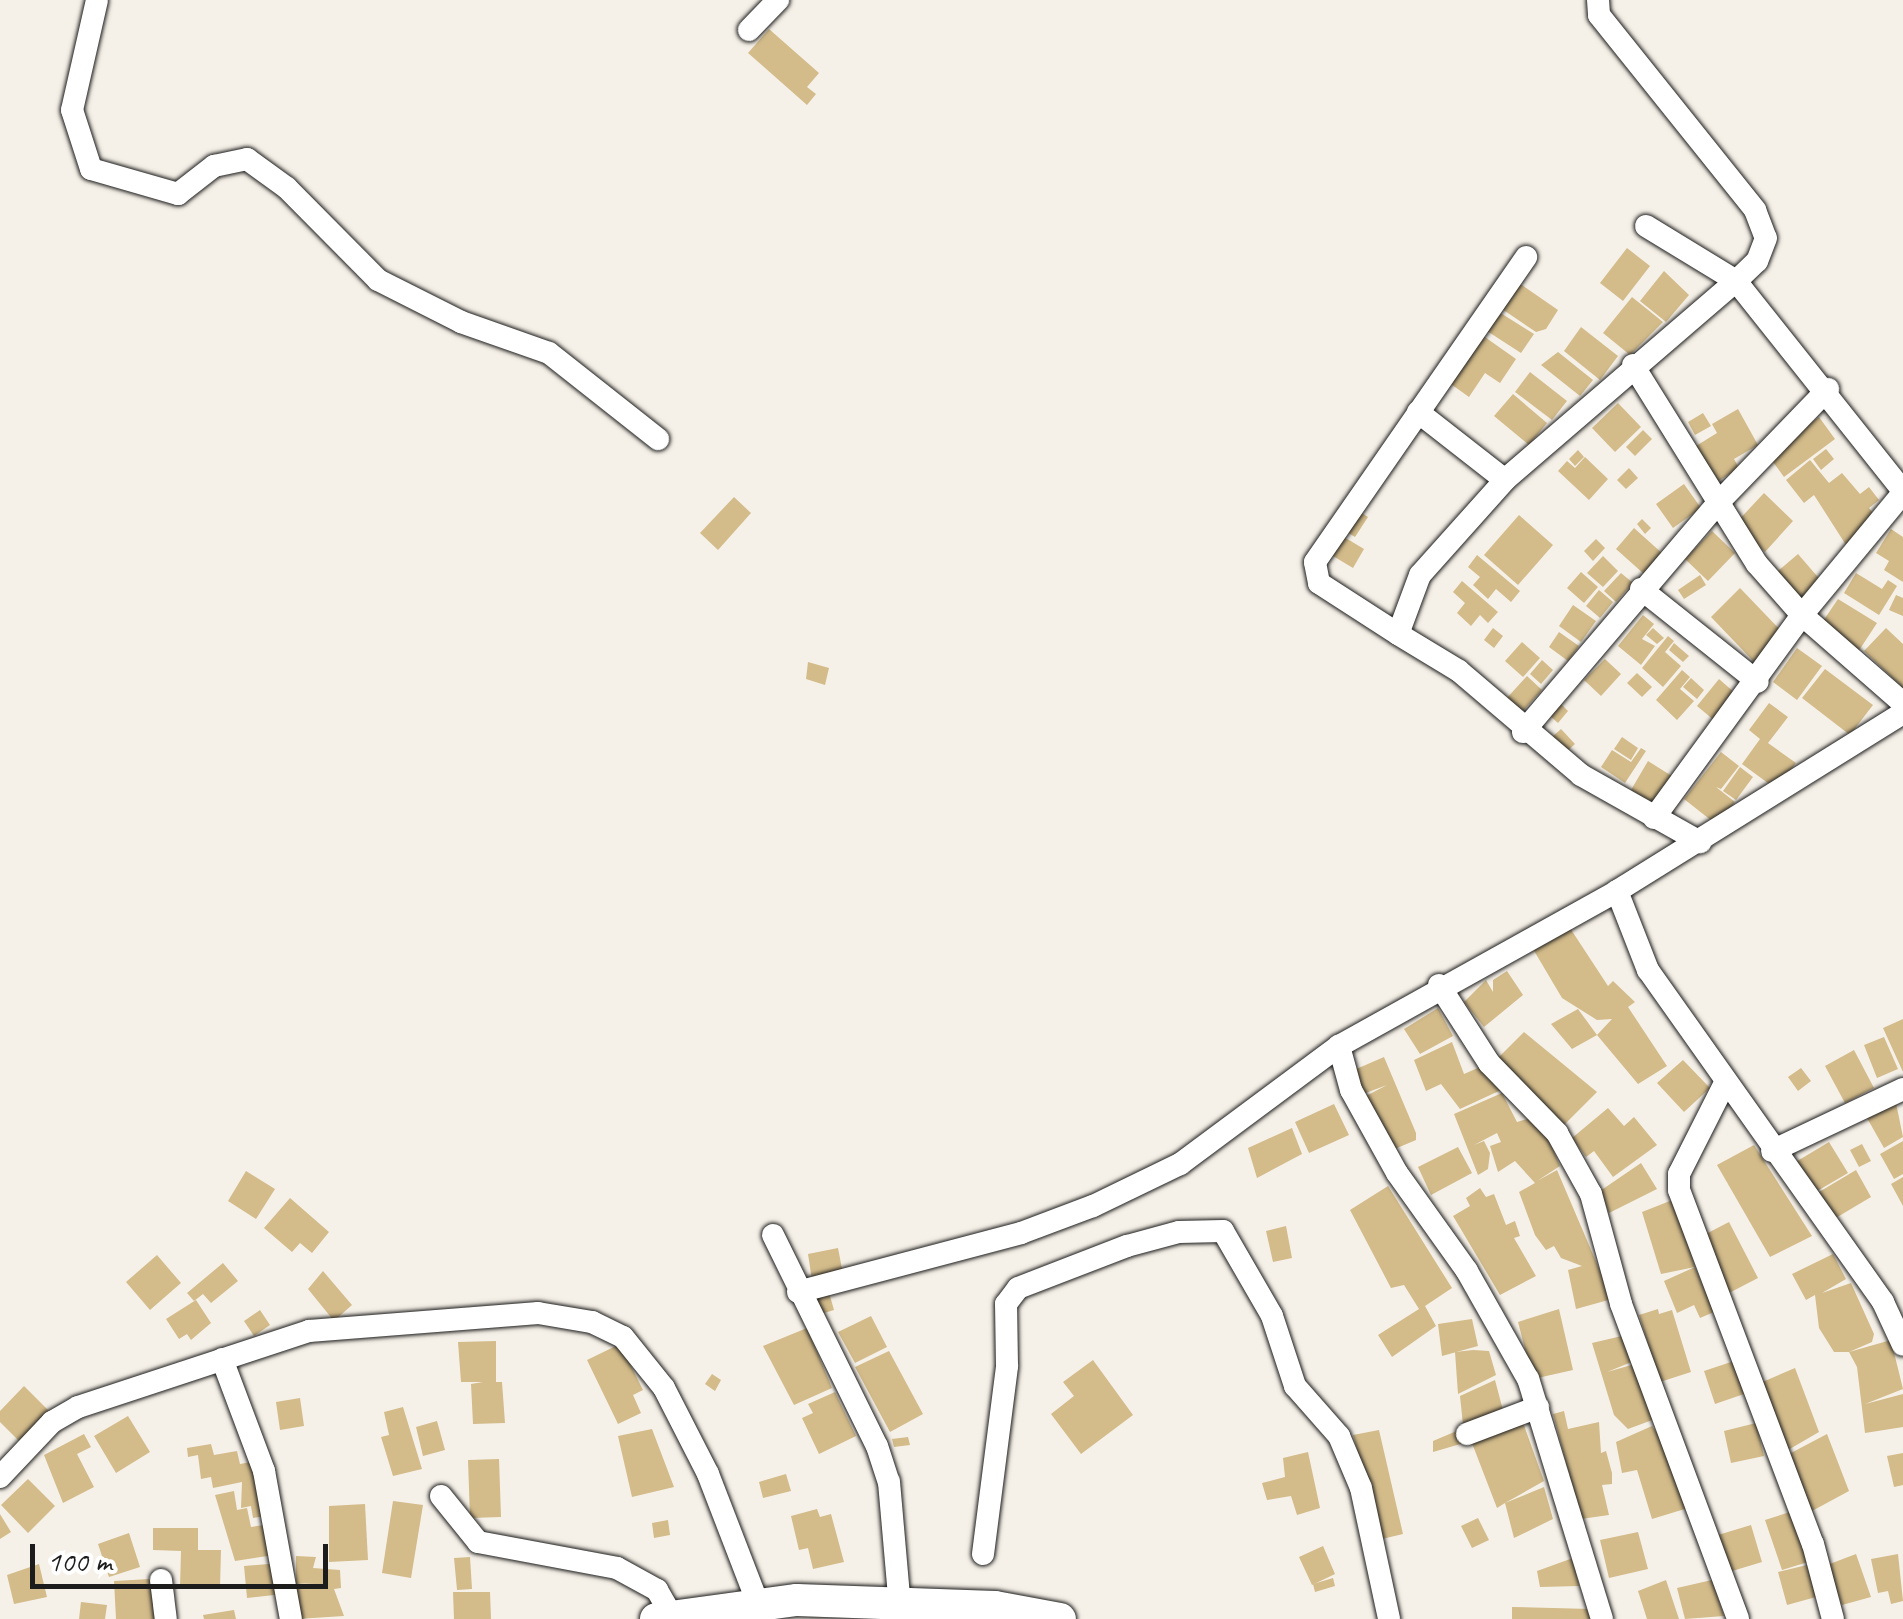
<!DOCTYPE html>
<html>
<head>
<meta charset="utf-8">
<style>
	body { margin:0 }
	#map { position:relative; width:1903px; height:1619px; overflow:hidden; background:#f6f1e8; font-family:Caveat,sans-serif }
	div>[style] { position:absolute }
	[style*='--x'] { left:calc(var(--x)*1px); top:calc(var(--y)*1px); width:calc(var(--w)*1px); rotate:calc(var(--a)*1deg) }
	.building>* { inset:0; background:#d3bb8a }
	.roads { filter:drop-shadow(0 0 2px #1c1c1c) drop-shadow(0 0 2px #1c1c1c) }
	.street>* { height:22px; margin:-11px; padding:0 11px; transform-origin:11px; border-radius:11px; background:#fff }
	.secondary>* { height:32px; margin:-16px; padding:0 16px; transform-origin:16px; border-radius:16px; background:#fff }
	span { translate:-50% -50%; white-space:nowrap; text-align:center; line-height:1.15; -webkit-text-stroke:8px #fff; paint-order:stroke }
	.scale { position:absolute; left:30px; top:1544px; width:298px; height:45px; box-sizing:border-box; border:5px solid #1c1c1c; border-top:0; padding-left:12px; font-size:30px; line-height:35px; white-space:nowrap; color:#1c1c1c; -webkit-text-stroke:8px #fff; paint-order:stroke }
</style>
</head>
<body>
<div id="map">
	<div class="building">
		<div style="clip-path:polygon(769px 29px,819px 73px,807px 87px,816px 94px,807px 105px,748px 53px)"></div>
		<div style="clip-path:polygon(1627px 248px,1650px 266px,1623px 301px,1600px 283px)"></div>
		<div style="clip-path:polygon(1664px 271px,1689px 295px,1666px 322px,1640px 301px)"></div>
		<div style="clip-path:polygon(1519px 283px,1558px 310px,1546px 329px,1536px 332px,1502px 309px)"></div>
		<div style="clip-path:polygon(1632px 297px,1663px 322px,1630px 355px,1603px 333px)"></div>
		<div style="clip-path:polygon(1499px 312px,1534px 334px,1521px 353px,1487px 331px)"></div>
		<div style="clip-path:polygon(1581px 327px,1618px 356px,1600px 380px,1564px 351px)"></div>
		<div style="clip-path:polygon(1482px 335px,1516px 359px,1500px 383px,1485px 373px,1469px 397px,1448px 382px)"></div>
		<div style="clip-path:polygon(1558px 352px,1593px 380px,1580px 396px,1541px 365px)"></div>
		<div style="clip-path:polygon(1530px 372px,1567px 401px,1552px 420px,1515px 392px)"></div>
		<div style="clip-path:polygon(1513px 394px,1547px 423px,1529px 445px,1494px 416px)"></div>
		<div style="clip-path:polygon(1618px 403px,1641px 427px,1615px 452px,1592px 428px)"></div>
		<div style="clip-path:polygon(1738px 409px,1758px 445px,1734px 459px,1739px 468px,1717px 482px,1696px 446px,1717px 433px,1712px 424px)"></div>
		<div style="clip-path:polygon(1703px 413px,1711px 426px,1695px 435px,1688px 422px)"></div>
		<div style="clip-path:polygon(1819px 417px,1835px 439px,1784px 477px,1768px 455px)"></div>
		<div style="clip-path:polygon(1643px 430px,1652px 439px,1635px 456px,1626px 447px)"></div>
		<div style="clip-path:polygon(1826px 449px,1834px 459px,1821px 470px,1813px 459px)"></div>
		<div style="clip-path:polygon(1578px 450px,1584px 457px,1575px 466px,1569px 459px)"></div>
		<div style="clip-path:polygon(1585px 457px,1608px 479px,1589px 500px,1558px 471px,1567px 461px,1575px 468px)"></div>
		<div style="clip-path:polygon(1810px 460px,1829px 483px,1842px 473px,1860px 494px,1869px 487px,1879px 500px,1869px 508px,1878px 519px,1846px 545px,1814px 495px,1804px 503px,1786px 480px)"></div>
		<div style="clip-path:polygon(1629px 468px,1638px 478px,1626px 489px,1617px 480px)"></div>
		<div style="clip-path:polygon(1684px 484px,1701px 508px,1673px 528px,1656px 504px)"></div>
		<div style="clip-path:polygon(1764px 493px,1793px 521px,1765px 552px,1735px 524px)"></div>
		<div style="clip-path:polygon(734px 497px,751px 513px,718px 550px,700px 533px)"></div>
		<div style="clip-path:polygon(1357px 510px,1368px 517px,1355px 537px,1345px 531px)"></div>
		<div style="clip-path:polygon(1519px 515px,1553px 545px,1518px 585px,1484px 555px)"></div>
		<div style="clip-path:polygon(1642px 519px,1651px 528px,1645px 534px,1637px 524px)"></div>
		<div style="clip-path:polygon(1634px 528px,1663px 554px,1644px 574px,1616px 549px)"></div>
		<div style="clip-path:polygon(1891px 529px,1903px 537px,1903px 582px,1884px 570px,1889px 561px,1876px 553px)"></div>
		<div style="clip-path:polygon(1712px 531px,1735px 553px,1708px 581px,1685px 559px)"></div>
		<div style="clip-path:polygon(1344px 537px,1364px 549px,1353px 568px,1333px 556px)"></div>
		<div style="clip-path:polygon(1596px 539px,1605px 548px,1593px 561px,1584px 551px)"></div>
		<div style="clip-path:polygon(1798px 554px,1823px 583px,1796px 606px,1771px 577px)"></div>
		<div style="clip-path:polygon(1477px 555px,1520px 591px,1511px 602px,1496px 589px,1488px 599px,1473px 585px,1480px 577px,1468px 567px)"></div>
		<div style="clip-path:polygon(1603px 556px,1618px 571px,1603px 587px,1587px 573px)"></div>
		<div style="clip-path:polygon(1581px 572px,1598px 587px,1584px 603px,1567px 588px)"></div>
		<div style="clip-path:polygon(1621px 573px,1633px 583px,1616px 602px,1604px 591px)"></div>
		<div style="clip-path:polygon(1856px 573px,1882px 589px,1888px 580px,1897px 586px,1879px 615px,1844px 593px)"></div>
		<div style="clip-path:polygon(1700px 575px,1706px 585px,1684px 599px,1678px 590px)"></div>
		<div style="clip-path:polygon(1462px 581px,1498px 612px,1488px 623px,1480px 615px,1471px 626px,1457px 613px,1465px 603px,1453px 592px)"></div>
		<div style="clip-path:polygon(1740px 588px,1786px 636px,1757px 665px,1711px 617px)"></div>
		<div style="clip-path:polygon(1599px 590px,1613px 602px,1600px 618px,1586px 606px)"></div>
		<div style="clip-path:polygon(1896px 595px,1903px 598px,1903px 616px,1889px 610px)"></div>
		<div style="clip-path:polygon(1838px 599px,1877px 623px,1858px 652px,1819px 627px)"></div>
		<div style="clip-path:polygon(1573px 605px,1596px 621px,1581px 642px,1559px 626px)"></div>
		<div style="clip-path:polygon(1643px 615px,1654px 624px,1642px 639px,1655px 646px,1641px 665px,1618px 646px)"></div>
		<div style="clip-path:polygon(1493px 628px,1503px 636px,1494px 648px,1484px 640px)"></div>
		<div style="clip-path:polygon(1653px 628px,1664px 638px,1657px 644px,1646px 635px)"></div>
		<div style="clip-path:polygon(1886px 628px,1903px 644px,1903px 699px,1894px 692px,1901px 686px,1864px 651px)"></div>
		<div style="clip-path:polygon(1559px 632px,1579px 646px,1568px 661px,1549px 647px)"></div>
		<div style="clip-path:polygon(1668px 636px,1674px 641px,1665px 652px,1681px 666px,1663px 687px,1642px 668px)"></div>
		<div style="clip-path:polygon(1522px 642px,1540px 658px,1523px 677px,1505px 661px)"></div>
		<div style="clip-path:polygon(1674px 643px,1689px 656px,1683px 662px,1669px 650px)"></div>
		<div style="clip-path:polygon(1797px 648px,1822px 666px,1797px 700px,1773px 682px)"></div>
		<div style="clip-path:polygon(1605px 659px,1621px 674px,1601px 696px,1584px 680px)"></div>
		<div style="clip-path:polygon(1542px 660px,1553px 670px,1541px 684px,1530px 674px)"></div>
		<div style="clip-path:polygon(808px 662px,829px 668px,825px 685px,806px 679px)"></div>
		<div style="clip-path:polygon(1825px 669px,1873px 705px,1850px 735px,1802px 698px)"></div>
		<div style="clip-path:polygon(1682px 670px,1690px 677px,1680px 689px,1694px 701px,1677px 720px,1656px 700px)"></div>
		<div style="clip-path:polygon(1637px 673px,1652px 687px,1642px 697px,1627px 683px)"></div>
		<div style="clip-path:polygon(1527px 676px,1542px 690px,1521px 713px,1506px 699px)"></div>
		<div style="clip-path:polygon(1691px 678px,1704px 690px,1697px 699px,1683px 687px)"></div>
		<div style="clip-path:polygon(1719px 679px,1743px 700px,1721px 726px,1697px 706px)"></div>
		<div style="clip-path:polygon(1560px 703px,1568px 711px,1558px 723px,1549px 715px)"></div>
		<div style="clip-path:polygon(1769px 703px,1788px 717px,1768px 743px,1796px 763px,1776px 789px,1742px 764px,1760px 739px,1749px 730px)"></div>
		<div style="clip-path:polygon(1561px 729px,1575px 744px,1566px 752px,1552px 737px)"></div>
		<div style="clip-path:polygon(1622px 737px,1638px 748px,1631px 760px,1614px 749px)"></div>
		<div style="clip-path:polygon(1641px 748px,1646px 751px,1625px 783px,1601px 767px,1612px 750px,1631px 762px)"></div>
		<div style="clip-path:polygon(1721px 752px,1739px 766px,1721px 789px,1716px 787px,1735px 802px,1717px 825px,1684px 799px)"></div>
		<div style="clip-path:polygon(1648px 761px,1675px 778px,1658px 807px,1631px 790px)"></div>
		<div style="clip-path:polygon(1740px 767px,1753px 777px,1736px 800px,1723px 791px)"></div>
		<div style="clip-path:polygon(1570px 928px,1608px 986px,1613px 981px,1635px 1002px,1628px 1007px,1667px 1066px,1638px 1084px,1597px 1035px,1612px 1019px,1597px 1020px,1562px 998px,1533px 949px)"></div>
		<div style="clip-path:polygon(1507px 971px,1523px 995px,1484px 1027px,1464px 1002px,1486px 980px,1493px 992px,1493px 980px)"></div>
		<div style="clip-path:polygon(1438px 1008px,1453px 1036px,1420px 1054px,1404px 1029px)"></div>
		<div style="clip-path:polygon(1578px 1009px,1597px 1035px,1572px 1049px,1551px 1024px)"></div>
		<div style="clip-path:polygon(1903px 1019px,1903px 1072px,1883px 1028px)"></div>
		<div style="clip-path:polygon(1524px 1032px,1597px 1092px,1563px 1126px,1496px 1060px)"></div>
		<div style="clip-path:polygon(1884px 1037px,1898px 1069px,1877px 1078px,1864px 1045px)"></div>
		<div style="clip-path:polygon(1452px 1042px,1464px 1074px,1480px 1067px,1501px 1090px,1460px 1109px,1441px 1084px,1426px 1091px,1414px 1060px)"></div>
		<div style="clip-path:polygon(1854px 1050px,1874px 1088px,1845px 1103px,1825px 1066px)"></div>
		<div style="clip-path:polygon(1384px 1057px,1416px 1133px,1416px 1140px,1390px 1151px,1364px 1097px,1387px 1085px,1363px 1094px,1354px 1070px)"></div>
		<div style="clip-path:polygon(1683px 1060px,1710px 1088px,1684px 1112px,1657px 1083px)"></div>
		<div style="clip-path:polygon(1801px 1068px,1811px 1081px,1798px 1091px,1788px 1077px)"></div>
		<div style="clip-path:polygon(1502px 1093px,1517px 1122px,1534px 1117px,1550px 1142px,1560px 1166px,1537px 1181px,1557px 1170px,1612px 1299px,1576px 1309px,1568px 1270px,1582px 1266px,1561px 1258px,1554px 1246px,1546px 1250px,1535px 1235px,1519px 1192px,1535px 1183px,1515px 1161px,1498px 1172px,1490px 1146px,1501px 1142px,1497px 1133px,1474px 1145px,1484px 1141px,1490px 1153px,1488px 1169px,1478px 1175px,1454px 1114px)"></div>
		<div style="clip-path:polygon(1896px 1103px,1903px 1137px,1884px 1148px,1867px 1118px)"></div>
		<div style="clip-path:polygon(1334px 1104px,1349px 1135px,1309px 1153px,1295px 1122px)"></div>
		<div style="clip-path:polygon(1608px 1108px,1624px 1126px,1634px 1117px,1657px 1145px,1613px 1177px,1594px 1151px,1586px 1157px,1572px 1138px)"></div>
		<div style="clip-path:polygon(1292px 1128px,1302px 1154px,1257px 1178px,1248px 1148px)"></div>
		<div style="clip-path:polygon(1903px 1141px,1903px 1174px,1894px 1179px,1880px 1154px)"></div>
		<div style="clip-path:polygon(1829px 1142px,1848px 1173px,1812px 1194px,1794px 1163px)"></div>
		<div style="clip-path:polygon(1862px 1144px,1871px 1161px,1859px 1167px,1850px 1150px)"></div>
		<div style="clip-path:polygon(1754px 1145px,1812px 1236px,1770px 1257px,1717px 1165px)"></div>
		<div style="clip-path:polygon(1458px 1147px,1472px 1173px,1431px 1195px,1418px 1167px)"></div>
		<div style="clip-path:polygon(1641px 1163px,1657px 1189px,1609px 1213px,1600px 1191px)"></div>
		<div style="clip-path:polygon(1856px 1170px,1871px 1197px,1834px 1219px,1819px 1192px)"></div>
		<div style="clip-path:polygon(246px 1171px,275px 1189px,256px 1219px,228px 1201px)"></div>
		<div style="clip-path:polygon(1903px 1177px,1903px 1206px,1891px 1184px)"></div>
		<div style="clip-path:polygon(1388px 1186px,1452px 1288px,1425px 1306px,1436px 1326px,1392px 1357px,1378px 1335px,1419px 1309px,1404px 1285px,1391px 1288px,1350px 1210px)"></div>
		<div style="clip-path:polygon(1480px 1188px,1486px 1197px,1494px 1194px,1506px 1225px,1515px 1221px,1520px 1236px,1514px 1238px,1536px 1276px,1500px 1295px,1453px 1216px,1470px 1206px,1466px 1198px)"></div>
		<div style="clip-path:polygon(290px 1198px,329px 1232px,312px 1253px,300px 1243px,292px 1252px,264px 1228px)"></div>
		<div style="clip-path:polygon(1675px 1199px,1695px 1267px,1661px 1274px,1642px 1212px)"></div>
		<div style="clip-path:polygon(1729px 1222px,1758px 1278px,1729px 1293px,1700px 1237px)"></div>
		<div style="clip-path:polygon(1286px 1226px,1292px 1258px,1273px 1262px,1266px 1231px)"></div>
		<div style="clip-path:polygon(838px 1248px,843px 1274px,812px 1280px,808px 1254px)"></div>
		<div style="clip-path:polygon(1833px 1254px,1846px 1279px,1822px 1293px,1851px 1283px,1874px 1334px,1872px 1342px,1849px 1352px,1891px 1340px,1903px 1389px,1865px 1404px,1903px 1394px,1903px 1427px,1865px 1433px,1857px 1367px,1849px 1352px,1834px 1352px,1819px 1328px,1815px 1295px,1806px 1300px,1792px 1274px)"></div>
		<div style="clip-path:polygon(157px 1255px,181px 1283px,150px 1310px,126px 1282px)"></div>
		<div style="clip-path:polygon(223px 1263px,238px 1281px,211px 1303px,203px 1294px,194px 1301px,187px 1293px)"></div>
		<div style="clip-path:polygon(1695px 1267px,1714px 1312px,1700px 1318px,1694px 1305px,1677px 1313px,1664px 1281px)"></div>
		<div style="clip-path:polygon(323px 1271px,352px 1305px,334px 1321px,308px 1289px)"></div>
		<div style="clip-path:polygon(828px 1289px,834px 1310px,821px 1314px,816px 1294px)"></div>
		<div style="clip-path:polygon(196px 1300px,211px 1323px,191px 1340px,187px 1334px,179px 1339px,166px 1319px)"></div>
		<div style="clip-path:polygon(1559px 1309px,1573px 1370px,1533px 1379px,1518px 1322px)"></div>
		<div style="clip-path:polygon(1658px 1309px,1659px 1314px,1672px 1310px,1691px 1372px,1660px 1382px,1639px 1315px)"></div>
		<div style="clip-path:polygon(260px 1310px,270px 1325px,254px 1336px,244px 1321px)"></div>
		<div style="clip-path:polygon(871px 1316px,887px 1347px,855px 1363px,838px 1332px)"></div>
		<div style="clip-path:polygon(1472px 1319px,1478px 1346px,1442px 1356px,1438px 1324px)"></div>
		<div style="clip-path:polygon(807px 1328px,832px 1388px,794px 1405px,763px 1346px)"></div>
		<div style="clip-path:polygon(1626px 1335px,1634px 1361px,1607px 1372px,1635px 1364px,1655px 1419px,1628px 1429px,1614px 1415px,1592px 1343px)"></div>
		<div style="clip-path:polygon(496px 1341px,496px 1382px,502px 1382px,505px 1423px,473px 1424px,471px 1384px,483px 1382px,461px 1382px,458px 1342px)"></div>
		<div style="clip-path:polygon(620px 1344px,643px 1390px,633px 1395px,641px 1413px,618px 1424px,587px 1360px)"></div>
		<div style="clip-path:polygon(1473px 1350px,1489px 1351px,1496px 1375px,1458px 1394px,1455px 1352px)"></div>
		<div style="clip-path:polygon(889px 1351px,923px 1414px,890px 1432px,855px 1367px)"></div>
		<div style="clip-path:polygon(1093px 1360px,1133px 1415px,1081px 1454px,1051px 1414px,1074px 1396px,1063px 1382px)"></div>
		<div style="clip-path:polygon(1734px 1361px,1744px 1394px,1715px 1404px,1704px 1371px)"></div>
		<div style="clip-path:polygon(1795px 1368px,1819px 1432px,1788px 1450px,1760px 1383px)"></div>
		<div style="clip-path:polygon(712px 1374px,721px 1380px,715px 1391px,705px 1384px)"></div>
		<div style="clip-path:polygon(1495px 1380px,1504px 1414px,1463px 1425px,1460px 1396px)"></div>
		<div style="clip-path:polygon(24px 1386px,52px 1414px,23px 1445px,0 1422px,0 1411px)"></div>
		<div style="clip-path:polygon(835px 1392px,856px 1436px,819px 1454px,802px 1418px,813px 1413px,808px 1404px)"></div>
		<div style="clip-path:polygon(300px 1398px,304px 1426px,280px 1430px,276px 1402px)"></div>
		<div style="clip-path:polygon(403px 1407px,422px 1469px,393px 1476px,381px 1437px,389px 1435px,384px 1412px)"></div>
		<div style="clip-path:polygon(1564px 1411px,1568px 1429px,1599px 1422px,1601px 1453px,1606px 1451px,1612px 1473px,1612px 1484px,1602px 1485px,1609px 1515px,1581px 1519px,1553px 1414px)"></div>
		<div style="clip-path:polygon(128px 1416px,150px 1452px,116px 1473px,94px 1436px)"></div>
		<div style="clip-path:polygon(1522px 1420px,1544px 1481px,1505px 1503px,1544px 1487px,1553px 1519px,1514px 1538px,1505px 1503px,1497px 1508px,1470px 1438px)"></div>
		<div style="clip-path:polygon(437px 1421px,445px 1450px,423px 1456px,416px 1427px)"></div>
		<div style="clip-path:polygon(1756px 1423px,1764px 1456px,1731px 1463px,1724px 1431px)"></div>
		<div style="clip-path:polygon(1652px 1426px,1671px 1453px,1688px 1508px,1652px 1519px,1637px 1470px,1622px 1473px,1616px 1442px)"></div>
		<div style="clip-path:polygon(652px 1429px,674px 1487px,632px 1497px,618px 1436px)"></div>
		<div style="clip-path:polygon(1379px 1430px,1403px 1534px,1382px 1539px,1353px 1435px)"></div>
		<div style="clip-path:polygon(1459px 1430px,1464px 1443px,1433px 1452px,1433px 1441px)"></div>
		<div style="clip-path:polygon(84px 1434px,91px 1447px,77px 1454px,94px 1487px,63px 1503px,44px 1455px)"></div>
		<div style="clip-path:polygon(1827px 1434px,1849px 1491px,1812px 1511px,1789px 1454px)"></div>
		<div style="clip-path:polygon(908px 1437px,910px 1445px,894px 1447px,892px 1439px)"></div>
		<div style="clip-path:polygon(211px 1444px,214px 1455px,237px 1451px,240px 1464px,256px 1461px,266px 1516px,253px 1518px,251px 1506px,241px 1508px,242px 1482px,213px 1488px,211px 1477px,201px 1479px,198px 1455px,188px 1457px,187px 1448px)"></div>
		<div style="clip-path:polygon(1308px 1452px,1320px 1508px,1297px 1515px,1291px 1496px,1267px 1500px,1262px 1483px,1285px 1477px,1283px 1458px)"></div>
		<div style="clip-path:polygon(1903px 1453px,1903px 1485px,1894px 1487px,1887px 1456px)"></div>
		<div style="clip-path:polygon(499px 1459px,501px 1517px,470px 1518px,468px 1460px)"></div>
		<div style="clip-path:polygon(786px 1474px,791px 1491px,763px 1498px,759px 1482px)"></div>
		<div style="clip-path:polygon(28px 1479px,55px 1506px,28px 1533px,1px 1505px)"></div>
		<div style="clip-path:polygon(234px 1491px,237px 1510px,247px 1508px,251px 1527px,269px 1524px,274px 1555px,235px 1561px,215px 1495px)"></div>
		<div style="clip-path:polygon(393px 1501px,423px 1505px,411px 1578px,382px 1573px)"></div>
		<div style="clip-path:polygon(365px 1504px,368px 1560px,329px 1562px,329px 1506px)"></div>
		<div style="clip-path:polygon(817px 1509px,820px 1517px,831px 1514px,844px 1562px,813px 1569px,808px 1548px,799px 1550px,791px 1516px)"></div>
		<div style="clip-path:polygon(1793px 1511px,1808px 1562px,1782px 1570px,1765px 1520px)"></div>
		<div style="clip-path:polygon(0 1514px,11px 1532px,0 1539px)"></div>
		<div style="clip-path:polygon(1478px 1518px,1489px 1540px,1472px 1548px,1461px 1526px)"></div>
		<div style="clip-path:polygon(668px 1520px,670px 1535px,654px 1538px,652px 1523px)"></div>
		<div style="clip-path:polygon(1751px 1525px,1762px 1562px,1729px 1572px,1718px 1535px)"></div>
		<div style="clip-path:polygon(153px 1528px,198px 1528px,198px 1550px,221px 1550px,220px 1587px,180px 1587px,181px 1551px,153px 1550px)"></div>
		<div style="clip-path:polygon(1638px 1532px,1648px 1569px,1609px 1578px,1600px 1540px)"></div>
		<div style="clip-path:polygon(129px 1533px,140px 1567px,109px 1577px,98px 1544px)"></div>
		<div style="clip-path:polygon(1323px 1546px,1335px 1574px,1312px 1585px,1299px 1557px)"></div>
		<div style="clip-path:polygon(1856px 1554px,1871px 1597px,1842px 1605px,1827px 1565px)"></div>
		<div style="clip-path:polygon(1898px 1554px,1903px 1601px,1891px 1604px,1888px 1591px,1878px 1593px,1871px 1559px)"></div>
		<div style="clip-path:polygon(296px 1556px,316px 1557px,313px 1568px,340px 1570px,341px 1588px,334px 1589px,344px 1616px,297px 1619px,293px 1585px,315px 1583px,296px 1584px)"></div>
		<div style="clip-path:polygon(470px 1557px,472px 1589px,457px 1590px,454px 1558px)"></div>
		<div style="clip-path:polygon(1573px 1558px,1579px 1586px,1540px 1587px,1537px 1571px)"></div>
		<div style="clip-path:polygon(280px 1563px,283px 1594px,247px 1598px,244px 1566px)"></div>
		<div style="clip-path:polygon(39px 1564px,47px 1597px,14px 1604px,7px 1575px)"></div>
		<div style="clip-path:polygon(1807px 1565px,1816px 1597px,1787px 1605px,1778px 1572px)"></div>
		<div style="clip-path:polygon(1333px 1578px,1335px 1586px,1315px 1592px,1313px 1584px)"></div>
		<div style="clip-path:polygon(150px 1579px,161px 1619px,116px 1619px,114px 1581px)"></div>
		<div style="clip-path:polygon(1666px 1580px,1679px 1619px,1647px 1619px,1638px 1591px)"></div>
		<div style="clip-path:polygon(1712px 1580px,1724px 1616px,1685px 1619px,1677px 1588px)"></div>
		<div style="clip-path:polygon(453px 1592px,490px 1592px,491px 1619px,454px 1619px)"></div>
		<div style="clip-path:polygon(81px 1602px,107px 1605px,105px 1619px,79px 1619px)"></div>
		<div style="clip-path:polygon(1512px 1607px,1591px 1609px,1592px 1619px,1512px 1619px)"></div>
		<div style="clip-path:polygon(234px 1610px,236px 1619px,204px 1619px,203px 1615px)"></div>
	</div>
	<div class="roads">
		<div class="street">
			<div style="--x:97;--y:0;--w:113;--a:102.8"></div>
			<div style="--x:72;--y:110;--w:62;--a:72.1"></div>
			<div style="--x:91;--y:169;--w:91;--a:16"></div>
			<div style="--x:178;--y:194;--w:46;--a:-37.9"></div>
			<div style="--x:214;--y:166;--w:34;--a:-12"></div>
			<div style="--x:247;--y:159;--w:49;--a:35.9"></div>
			<div style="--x:287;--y:188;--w:129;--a:45.3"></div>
			<div style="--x:378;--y:280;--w:93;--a:26.8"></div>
			<div style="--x:461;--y:322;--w:93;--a:19.4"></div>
			<div style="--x:549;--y:353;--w:139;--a:38.3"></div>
			<div style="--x:1598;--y:0;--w:15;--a:86"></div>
			<div style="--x:1599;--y:15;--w:250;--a:51.3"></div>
			<div style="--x:1755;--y:210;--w:30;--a:69"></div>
			<div style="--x:1766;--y:238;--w:25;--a:111"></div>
			<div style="--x:1757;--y:261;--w:29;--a:136"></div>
			<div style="--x:1736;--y:281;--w:305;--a:139.3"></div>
			<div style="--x:1505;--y:480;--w:127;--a:131.8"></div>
			<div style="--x:1420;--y:575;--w:63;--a:110.4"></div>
			<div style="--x:1398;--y:634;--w:71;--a:31.2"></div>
			<div style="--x:1459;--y:671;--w:160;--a:40.4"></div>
			<div style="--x:1581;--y:775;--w:137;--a:29.4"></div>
			<div style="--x:749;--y:30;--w:42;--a:-46"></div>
			<div style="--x:1646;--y:226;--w:105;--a:31.4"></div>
			<div style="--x:1736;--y:281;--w:268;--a:51.5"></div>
			<div style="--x:1633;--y:365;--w:234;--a:58.1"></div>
			<div style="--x:1757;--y:564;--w:68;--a:48.6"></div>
			<div style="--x:1802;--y:615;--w:134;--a:41.1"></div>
			<div style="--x:1418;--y:412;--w:110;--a:38"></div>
			<div style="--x:1641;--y:589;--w:149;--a:38.5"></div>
			<div style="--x:1398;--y:634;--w:94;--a:-147.2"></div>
			<div style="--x:1319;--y:583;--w:21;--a:-101"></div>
			<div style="--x:1315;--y:562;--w:371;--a:-55.3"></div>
			<div style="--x:1523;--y:732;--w:299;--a:-49.6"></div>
			<div style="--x:1717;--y:504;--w:160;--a:-46"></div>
			<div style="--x:1654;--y:818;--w:251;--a:-53.9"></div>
			<div style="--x:1802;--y:615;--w:158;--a:-50.4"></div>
			<div style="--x:1617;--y:891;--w:85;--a:68.6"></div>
			<div style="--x:1648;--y:970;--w:407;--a:54.7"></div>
			<div style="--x:1883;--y:1302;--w:47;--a:65.1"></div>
			<div style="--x:1439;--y:985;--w:93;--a:57.3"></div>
			<div style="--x:1489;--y:1063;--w:98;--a:45.8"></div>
			<div style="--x:1557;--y:1133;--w:70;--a:60.9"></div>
			<div style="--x:1591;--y:1194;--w:114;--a:74.7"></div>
			<div style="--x:1621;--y:1304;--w:336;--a:69.6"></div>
			<div style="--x:1725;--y:1083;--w:102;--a:116.8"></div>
			<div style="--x:1679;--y:1174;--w:16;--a:90"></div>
			<div style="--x:1679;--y:1190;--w:379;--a:69.3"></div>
			<div style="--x:1813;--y:1544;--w:78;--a:75.1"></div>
			<div style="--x:1772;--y:1151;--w:145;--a:-25.3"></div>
			<div style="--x:773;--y:1235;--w:235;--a:63.8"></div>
			<div style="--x:877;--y:1446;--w:38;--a:72"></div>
			<div style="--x:889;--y:1482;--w:125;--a:85"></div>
			<div style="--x:798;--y:1292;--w:231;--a:-14.8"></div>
			<div style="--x:1021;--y:1233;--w:77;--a:-20.6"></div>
			<div style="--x:1093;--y:1206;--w:97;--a:-25.8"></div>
			<div style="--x:1180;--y:1164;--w:198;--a:-36.6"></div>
			<div style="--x:222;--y:1359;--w:120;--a:69.4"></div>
			<div style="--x:264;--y:1471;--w:150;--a:79.7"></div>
			<div style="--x:1467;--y:1434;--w:76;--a:-20.8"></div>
			<div style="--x:0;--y:1477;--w:76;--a:-46.6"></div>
			<div style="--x:52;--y:1422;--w:30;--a:-30"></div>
			<div style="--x:78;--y:1407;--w:243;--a:-18.2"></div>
			<div style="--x:309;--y:1331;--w:230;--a:-4.5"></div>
			<div style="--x:538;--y:1313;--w:55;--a:9.5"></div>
			<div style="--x:592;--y:1322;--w:34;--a:26"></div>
			<div style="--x:623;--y:1337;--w:65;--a:51.2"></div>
			<div style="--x:664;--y:1388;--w:97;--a:62.9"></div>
			<div style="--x:708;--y:1474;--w:150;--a:68.9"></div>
			<div style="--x:441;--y:1496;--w:59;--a:51.2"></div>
			<div style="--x:478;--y:1542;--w:141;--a:10.6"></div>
			<div style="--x:617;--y:1568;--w:46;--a:28.8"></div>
			<div style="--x:657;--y:1590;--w:34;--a:60"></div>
			<div style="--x:983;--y:1554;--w:190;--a:-82.7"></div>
			<div style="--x:1007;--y:1366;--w:62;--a:-90.9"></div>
			<div style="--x:1006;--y:1304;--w:20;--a:-53"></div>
			<div style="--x:1018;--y:1288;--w:117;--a:-21.1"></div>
			<div style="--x:1127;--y:1246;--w:54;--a:-15.1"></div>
			<div style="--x:1179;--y:1232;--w:44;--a:-1.3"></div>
			<div style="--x:1223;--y:1231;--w:98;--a:60"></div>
			<div style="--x:1272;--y:1316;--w:74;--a:71.8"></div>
			<div style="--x:1295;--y:1386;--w:67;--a:48.7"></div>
			<div style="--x:1339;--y:1436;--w:56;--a:67.1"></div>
			<div style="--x:1361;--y:1488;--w:134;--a:77.9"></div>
			<div style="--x:161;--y:1580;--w:39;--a:83"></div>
			<div style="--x:1602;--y:1619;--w:251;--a:-107.1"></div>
			<div style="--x:1528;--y:1379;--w:124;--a:-119.5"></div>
			<div style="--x:1467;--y:1271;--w:120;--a:-125.5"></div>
			<div style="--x:1397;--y:1173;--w:95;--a:-119"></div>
			<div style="--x:1351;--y:1090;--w:46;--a:-105.3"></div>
			<div style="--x:1339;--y:1046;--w:318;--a:-29.1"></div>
			<div style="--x:1617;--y:891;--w:337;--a:-31.9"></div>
		</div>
		<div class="secondary">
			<div style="--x:656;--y:1619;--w:142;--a:-7.7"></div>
			<div style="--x:797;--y:1600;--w:198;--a:2"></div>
			<div style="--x:995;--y:1607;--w:66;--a:10.5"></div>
		</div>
	</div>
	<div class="scale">100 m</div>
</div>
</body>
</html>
